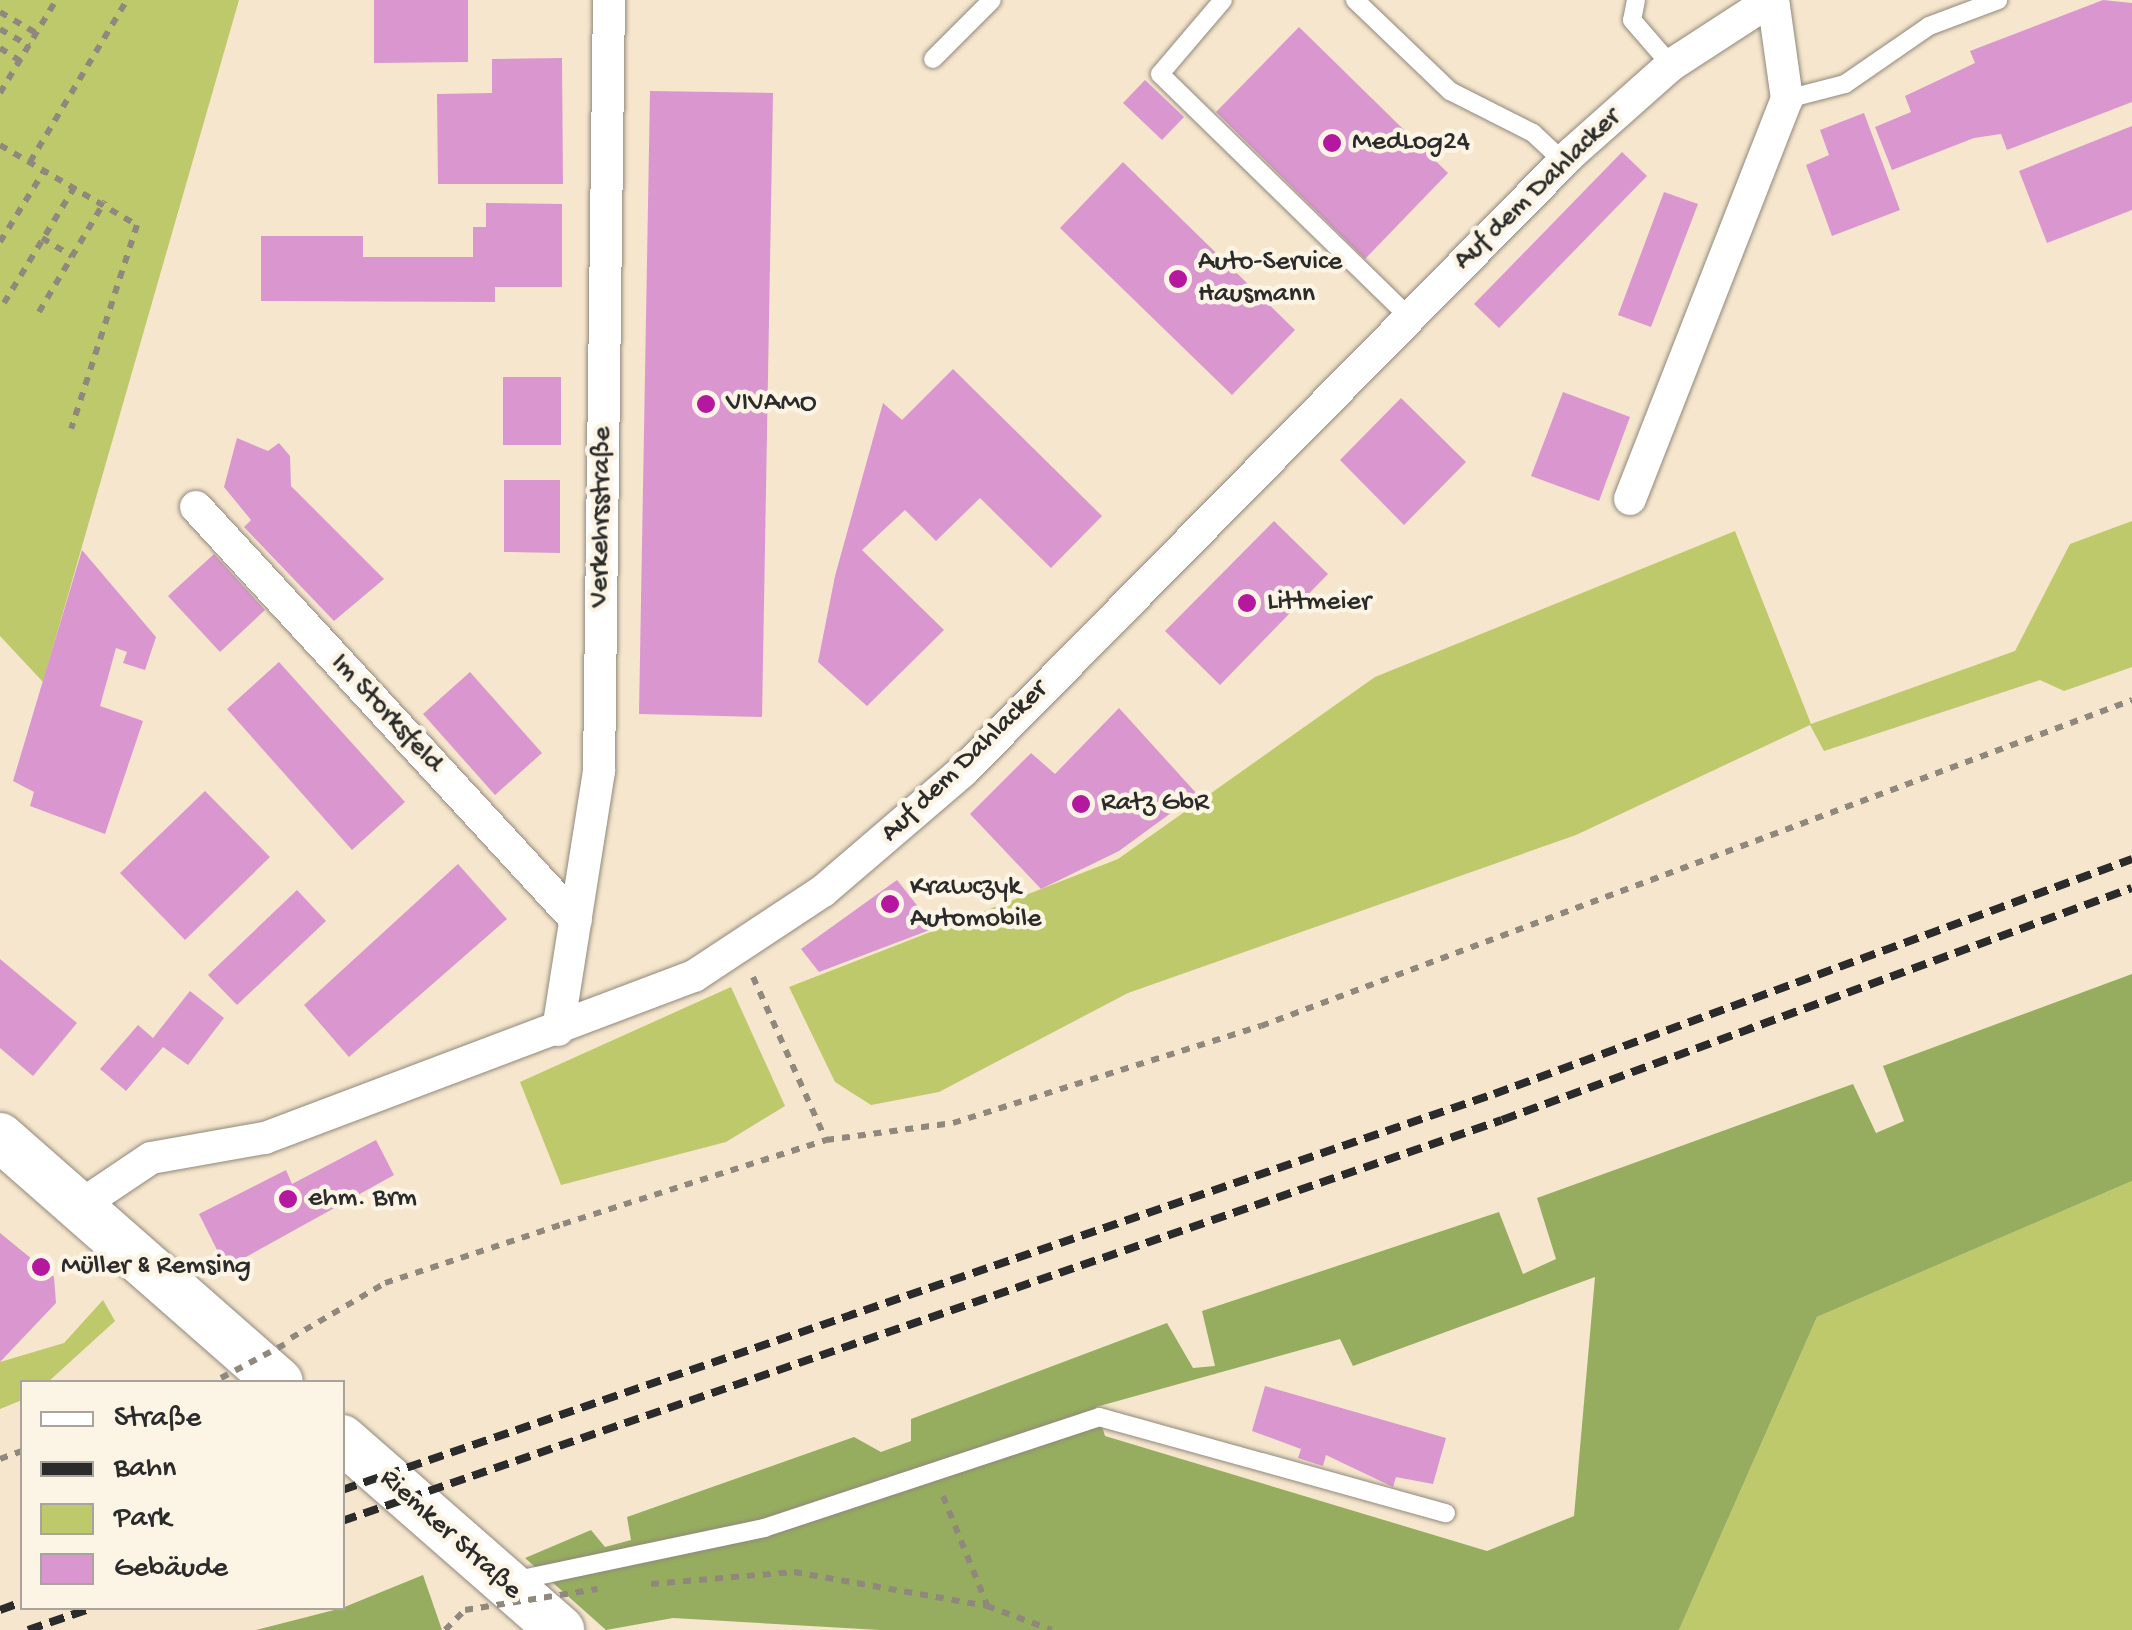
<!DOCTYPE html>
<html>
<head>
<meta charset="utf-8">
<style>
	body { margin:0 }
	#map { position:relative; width:2132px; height:1630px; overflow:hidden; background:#f6e6cd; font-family:"Gochi Hand",sans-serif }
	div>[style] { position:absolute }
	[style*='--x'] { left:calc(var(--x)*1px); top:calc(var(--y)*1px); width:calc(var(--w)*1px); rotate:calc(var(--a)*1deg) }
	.green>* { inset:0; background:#bdc96b }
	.forest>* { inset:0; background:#96ad5f }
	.building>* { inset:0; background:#da97cf }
	.path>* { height:6px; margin-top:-3px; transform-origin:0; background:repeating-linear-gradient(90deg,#90887c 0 8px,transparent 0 16px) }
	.roads { filter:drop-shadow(0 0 2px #90887c) drop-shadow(0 0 2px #90887c) }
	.lane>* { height:18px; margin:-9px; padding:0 9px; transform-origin:9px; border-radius:9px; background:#fff }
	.street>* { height:32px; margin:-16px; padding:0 16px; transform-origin:16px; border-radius:16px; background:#fff }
	.secondary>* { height:48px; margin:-24px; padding:0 24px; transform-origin:24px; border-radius:24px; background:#fff }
	.rail>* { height:8px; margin-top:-4px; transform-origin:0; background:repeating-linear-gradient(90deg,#2b2b2b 0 15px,transparent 0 23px) }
	.path-bridge>* { height:6px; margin-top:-3px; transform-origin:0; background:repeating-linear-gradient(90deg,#90887c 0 8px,transparent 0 16px) }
	.dots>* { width:28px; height:28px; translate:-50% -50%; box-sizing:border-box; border:5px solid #fcf5e5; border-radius:50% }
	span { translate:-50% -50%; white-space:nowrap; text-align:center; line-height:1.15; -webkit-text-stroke:9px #fcf5e5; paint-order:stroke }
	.poi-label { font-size:28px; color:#2b2b2b }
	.left { translate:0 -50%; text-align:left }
	.street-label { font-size:28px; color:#2b2b2b }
	.legend { position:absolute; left:20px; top:1380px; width:325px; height:230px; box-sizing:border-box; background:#fcf5e5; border:2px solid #a8a49b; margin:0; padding:12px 18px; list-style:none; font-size:30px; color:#2b2b2b }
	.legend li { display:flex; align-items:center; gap:20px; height:50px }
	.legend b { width:50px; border:2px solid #a8a49b }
</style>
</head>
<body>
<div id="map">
	<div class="green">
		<div style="clip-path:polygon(0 0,239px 0,43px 682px,0 636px)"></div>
		<div style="clip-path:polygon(2132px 521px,2132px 667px,2064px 691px,2040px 680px,1824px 751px,1810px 725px,1576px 835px,1128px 993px,939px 1092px,871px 1105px,835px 1082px,789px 987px,1118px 859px,1375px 677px,1735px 531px,1811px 724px,2015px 651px,2070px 544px)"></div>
		<div style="clip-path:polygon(731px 987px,785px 1106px,726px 1142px,561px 1185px,520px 1082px)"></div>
		<div style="clip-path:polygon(2132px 1181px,2132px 1630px,1679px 1630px,1817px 1317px)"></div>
		<div style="clip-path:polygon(103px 1300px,115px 1321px,48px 1382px,22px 1382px,22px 1400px,0 1409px,0 1362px,64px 1343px)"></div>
	</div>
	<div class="forest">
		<div style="clip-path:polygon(evenodd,2132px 974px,2132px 1181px,1817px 1317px,1679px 1630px,880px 1630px,673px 1618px,606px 1630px,525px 1558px,591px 1530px,605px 1547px,631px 1540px,627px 1517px,854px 1437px,881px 1452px,911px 1441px,911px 1419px,1167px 1323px,1193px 1368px,1215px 1366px,1202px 1311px,1499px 1212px,1523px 1274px,1556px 1259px,1537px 1198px,1853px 1084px,1876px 1133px,1904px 1121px,1883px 1066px,2132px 974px,1595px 1277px,1574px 1516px,1487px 1551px,1105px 1436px,1096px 1407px,1340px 1339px,1353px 1366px,1595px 1277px)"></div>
		<div style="clip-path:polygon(423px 1575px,442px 1630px,256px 1630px,342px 1608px)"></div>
	</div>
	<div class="building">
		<div style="clip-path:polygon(374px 0,468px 0,468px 62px,374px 63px)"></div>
		<div style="clip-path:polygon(2103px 0,2132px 3px,2132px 102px,2007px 150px,2001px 134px,1974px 138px,1892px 170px,1875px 127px,1911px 112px,1905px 96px,1975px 63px,1970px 51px)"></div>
		<div style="clip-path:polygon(1299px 27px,1448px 173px,1365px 259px,1216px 112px)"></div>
		<div style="clip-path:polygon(562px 58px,563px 184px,438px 184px,437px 94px,492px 93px,492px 59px)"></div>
		<div style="clip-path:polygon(1145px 80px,1184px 117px,1162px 140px,1123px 103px)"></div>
		<div style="clip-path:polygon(650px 91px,773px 93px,762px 717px,639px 714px)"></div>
		<div style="clip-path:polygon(1864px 113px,1900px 210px,1832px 236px,1806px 165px,1829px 155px,1820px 130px)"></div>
		<div style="clip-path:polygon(2132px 126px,2132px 210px,2047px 243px,2019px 171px)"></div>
		<div style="clip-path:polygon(1622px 152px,1647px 176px,1499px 328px,1474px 304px)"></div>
		<div style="clip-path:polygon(1123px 162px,1295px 330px,1232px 395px,1060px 228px)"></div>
		<div style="clip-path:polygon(1664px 192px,1698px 204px,1651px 327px,1618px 315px)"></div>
		<div style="clip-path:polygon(486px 203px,562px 204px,562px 287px,495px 287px,495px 302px,261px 301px,261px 236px,363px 236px,363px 257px,473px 257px,473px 227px,486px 227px)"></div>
		<div style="clip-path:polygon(953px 369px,1102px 516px,1051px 568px,980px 498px,936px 541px,905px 510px,862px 550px,944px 630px,867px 706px,818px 662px,835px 576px,883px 403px,902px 420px)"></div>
		<div style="clip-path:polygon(503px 377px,561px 377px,561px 445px,503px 445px)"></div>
		<div style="clip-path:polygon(1563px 392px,1630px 417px,1599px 501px,1531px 476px)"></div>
		<div style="clip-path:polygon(1401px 398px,1466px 462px,1404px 525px,1340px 460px)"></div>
		<div style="clip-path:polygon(237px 438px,268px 451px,279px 443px,290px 456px,291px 486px,384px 579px,334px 621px,244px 527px,251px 520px,224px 487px)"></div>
		<div style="clip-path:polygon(504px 480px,560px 480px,560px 553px,504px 552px)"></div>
		<div style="clip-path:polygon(1274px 521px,1328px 574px,1220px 685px,1165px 631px)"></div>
		<div style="clip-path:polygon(82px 550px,156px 637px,145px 670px,123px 663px,127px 652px,116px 648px,100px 706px,143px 721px,105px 834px,30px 806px,34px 792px,13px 781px)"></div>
		<div style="clip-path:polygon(214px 554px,265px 610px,220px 652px,168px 596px)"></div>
		<div style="clip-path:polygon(279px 662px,405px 802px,352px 850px,227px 709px)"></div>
		<div style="clip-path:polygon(470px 672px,542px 753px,495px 795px,423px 714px)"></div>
		<div style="clip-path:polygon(1119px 708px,1197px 794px,1119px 851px,1041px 889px,970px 814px,1031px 753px,1055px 774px)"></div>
		<div style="clip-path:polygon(205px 791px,270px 857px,185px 940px,120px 873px)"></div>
		<div style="clip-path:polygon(458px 864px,507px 919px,349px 1057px,304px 1005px)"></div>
		<div style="clip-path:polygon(897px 880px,935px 928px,819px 972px,801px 949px)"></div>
		<div style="clip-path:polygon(297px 890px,326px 921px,237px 1005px,208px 975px)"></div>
		<div style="clip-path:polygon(0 959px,77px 1023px,33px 1076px,0 1048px)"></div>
		<div style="clip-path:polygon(190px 991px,224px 1018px,188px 1065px,163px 1047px,126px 1091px,100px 1069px,138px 1025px,153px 1038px)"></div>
		<div style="clip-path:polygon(376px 1140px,394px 1175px,226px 1268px,199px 1214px,286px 1170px,292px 1184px)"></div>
		<div style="clip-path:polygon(0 1233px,54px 1277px,56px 1303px,0 1362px)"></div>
		<div style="clip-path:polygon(1265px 1386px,1446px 1438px,1433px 1484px,1396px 1477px,1393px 1487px,1326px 1455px,1323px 1466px,1298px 1458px,1301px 1449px,1252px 1431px)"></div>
	</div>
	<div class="path">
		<div style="--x:0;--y:12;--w:42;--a:30.3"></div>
		<div style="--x:0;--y:29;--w:34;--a:30"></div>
		<div style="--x:0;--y:48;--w:24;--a:33"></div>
		<div style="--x:0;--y:93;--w:109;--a:-58.9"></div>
		<div style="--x:0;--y:145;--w:159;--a:30.3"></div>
		<div style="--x:137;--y:225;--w:214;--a:107.9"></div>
		<div style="--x:30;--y:162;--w:189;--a:-59.1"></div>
		<div style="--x:42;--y:238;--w:35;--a:31"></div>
		<div style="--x:0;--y:242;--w:84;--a:-58.2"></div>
		<div style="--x:4;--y:303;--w:140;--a:-58.7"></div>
		<div style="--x:39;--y:312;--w:129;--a:-59.3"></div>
		<div style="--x:753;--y:977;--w:179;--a:65.9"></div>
		<div style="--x:291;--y:1338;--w:109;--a:-30.3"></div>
		<div style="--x:385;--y:1283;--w:188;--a:-18.3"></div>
		<div style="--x:563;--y:1224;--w:276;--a:-17.7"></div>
		<div style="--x:826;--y:1140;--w:128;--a:-7.6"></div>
		<div style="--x:953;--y:1123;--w:323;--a:-17.5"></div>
		<div style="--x:1261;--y:1026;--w:930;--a:-20.52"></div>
		<div style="--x:0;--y:1459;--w:23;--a:-20"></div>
		<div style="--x:943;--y:1496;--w:118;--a:68"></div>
		<div style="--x:651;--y:1584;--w:144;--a:-4.8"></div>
		<div style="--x:794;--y:1572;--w:196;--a:10"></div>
		<div style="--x:987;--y:1606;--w:69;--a:20.3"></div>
		<div style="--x:445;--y:1630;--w:28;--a:-45"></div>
	</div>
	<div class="roads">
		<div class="lane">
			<div style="--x:1223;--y:0;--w:97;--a:130.4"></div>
			<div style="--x:1160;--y:74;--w:347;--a:44.3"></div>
			<div style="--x:1355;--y:0;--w:132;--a:43.8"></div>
			<div style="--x:1450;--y:91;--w:93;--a:26.8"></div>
			<div style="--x:1533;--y:133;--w:42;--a:43.1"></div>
			<div style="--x:1636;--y:0;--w:20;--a:101"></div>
			<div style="--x:1632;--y:20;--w:60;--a:49.1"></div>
			<div style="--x:933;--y:59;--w:83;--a:-45"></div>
			<div style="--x:1787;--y:99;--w:60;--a:-14.5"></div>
			<div style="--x:1845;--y:84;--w:102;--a:-34.6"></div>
			<div style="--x:1929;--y:26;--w:74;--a:-20.6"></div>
			<div style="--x:513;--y:1581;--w:257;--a:-11.9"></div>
			<div style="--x:764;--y:1528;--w:353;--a:-18.3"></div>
			<div style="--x:1099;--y:1417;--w:360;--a:15.5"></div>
		</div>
		<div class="street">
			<div style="--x:1630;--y:499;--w:430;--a:-68.6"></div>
			<div style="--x:1787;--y:99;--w:100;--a:-98"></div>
			<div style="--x:196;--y:507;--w:561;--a:47.38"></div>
			<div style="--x:558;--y:1030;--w:262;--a:-81"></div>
			<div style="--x:599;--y:771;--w:771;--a:-89.26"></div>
			<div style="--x:81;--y:1205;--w:84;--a:-33.9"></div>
			<div style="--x:151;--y:1158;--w:116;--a:-10"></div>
			<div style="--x:265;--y:1138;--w:459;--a:-20.7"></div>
			<div style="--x:694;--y:976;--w:154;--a:-33.4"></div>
			<div style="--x:823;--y:891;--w:183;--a:-40.6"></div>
			<div style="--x:962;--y:772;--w:869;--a:-45.42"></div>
			<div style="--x:1572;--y:153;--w:132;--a:-41.6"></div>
			<div style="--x:1671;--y:65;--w:119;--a:-33"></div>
		</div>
		<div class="secondary">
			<div style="--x:0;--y:1137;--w:371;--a:41.3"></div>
			<div style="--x:342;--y:1439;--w:290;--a:41.2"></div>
		</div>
	</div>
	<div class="rail">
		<div style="--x:342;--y:1490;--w:1218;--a:-18.97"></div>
		<div style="--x:1494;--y:1094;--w:680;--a:-20.22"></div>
		<div style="--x:342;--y:1521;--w:1227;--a:-19.07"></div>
		<div style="--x:1502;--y:1120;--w:671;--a:-20.22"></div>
		<div style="--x:0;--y:1610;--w:23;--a:-20"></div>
		<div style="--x:28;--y:1630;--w:68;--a:-19"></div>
	</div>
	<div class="path-bridge">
		<div style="--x:221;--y:1378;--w:75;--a:-27.9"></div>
		<div style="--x:465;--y:1610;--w:134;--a:-9"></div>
	</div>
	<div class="dots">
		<div style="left:1332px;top:143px;background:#b5179e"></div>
		<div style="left:1178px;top:279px;background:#b5179e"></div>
		<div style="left:706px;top:404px;background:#b5179e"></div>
		<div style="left:1247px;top:603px;background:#b5179e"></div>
		<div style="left:1081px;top:804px;background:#b5179e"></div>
		<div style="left:890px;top:904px;background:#b5179e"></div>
		<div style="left:288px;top:1199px;background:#b5179e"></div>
		<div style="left:41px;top:1267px;background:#b5179e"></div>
	</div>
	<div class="poi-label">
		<span class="left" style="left:1352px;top:143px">MedLog24</span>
		<span class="left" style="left:1198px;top:279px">Auto-Service<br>Hausmann</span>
		<span class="left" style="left:726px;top:404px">VIVAMO</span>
		<span class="left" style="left:1267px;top:603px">Littmeier</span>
		<span class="left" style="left:1101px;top:804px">Ratz GbR</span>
		<span class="left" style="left:910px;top:904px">Krawczyk<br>Automobile</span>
		<span class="left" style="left:308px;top:1199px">ehm. Brm</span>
		<span class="left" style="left:61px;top:1267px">Müller &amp; Remsing</span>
	</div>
	<div class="street-label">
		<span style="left:1538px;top:190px;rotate:-44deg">Auf dem Dahlacker</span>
		<span style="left:602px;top:517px;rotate:-89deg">Verkehrsstraße</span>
		<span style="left:386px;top:714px;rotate:47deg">Im Storksfeld</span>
		<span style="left:965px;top:762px;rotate:-44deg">Auf dem Dahlacker</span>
		<span style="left:450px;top:1535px;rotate:42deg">Riemker Straße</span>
	</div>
	<ul class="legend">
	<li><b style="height:12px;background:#fff"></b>Straße</li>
	<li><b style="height:12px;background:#2b2b2b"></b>Bahn</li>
	<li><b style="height:28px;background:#bdc96b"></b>Park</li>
	<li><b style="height:28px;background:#da97cf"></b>Gebäude</li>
	</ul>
</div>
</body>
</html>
